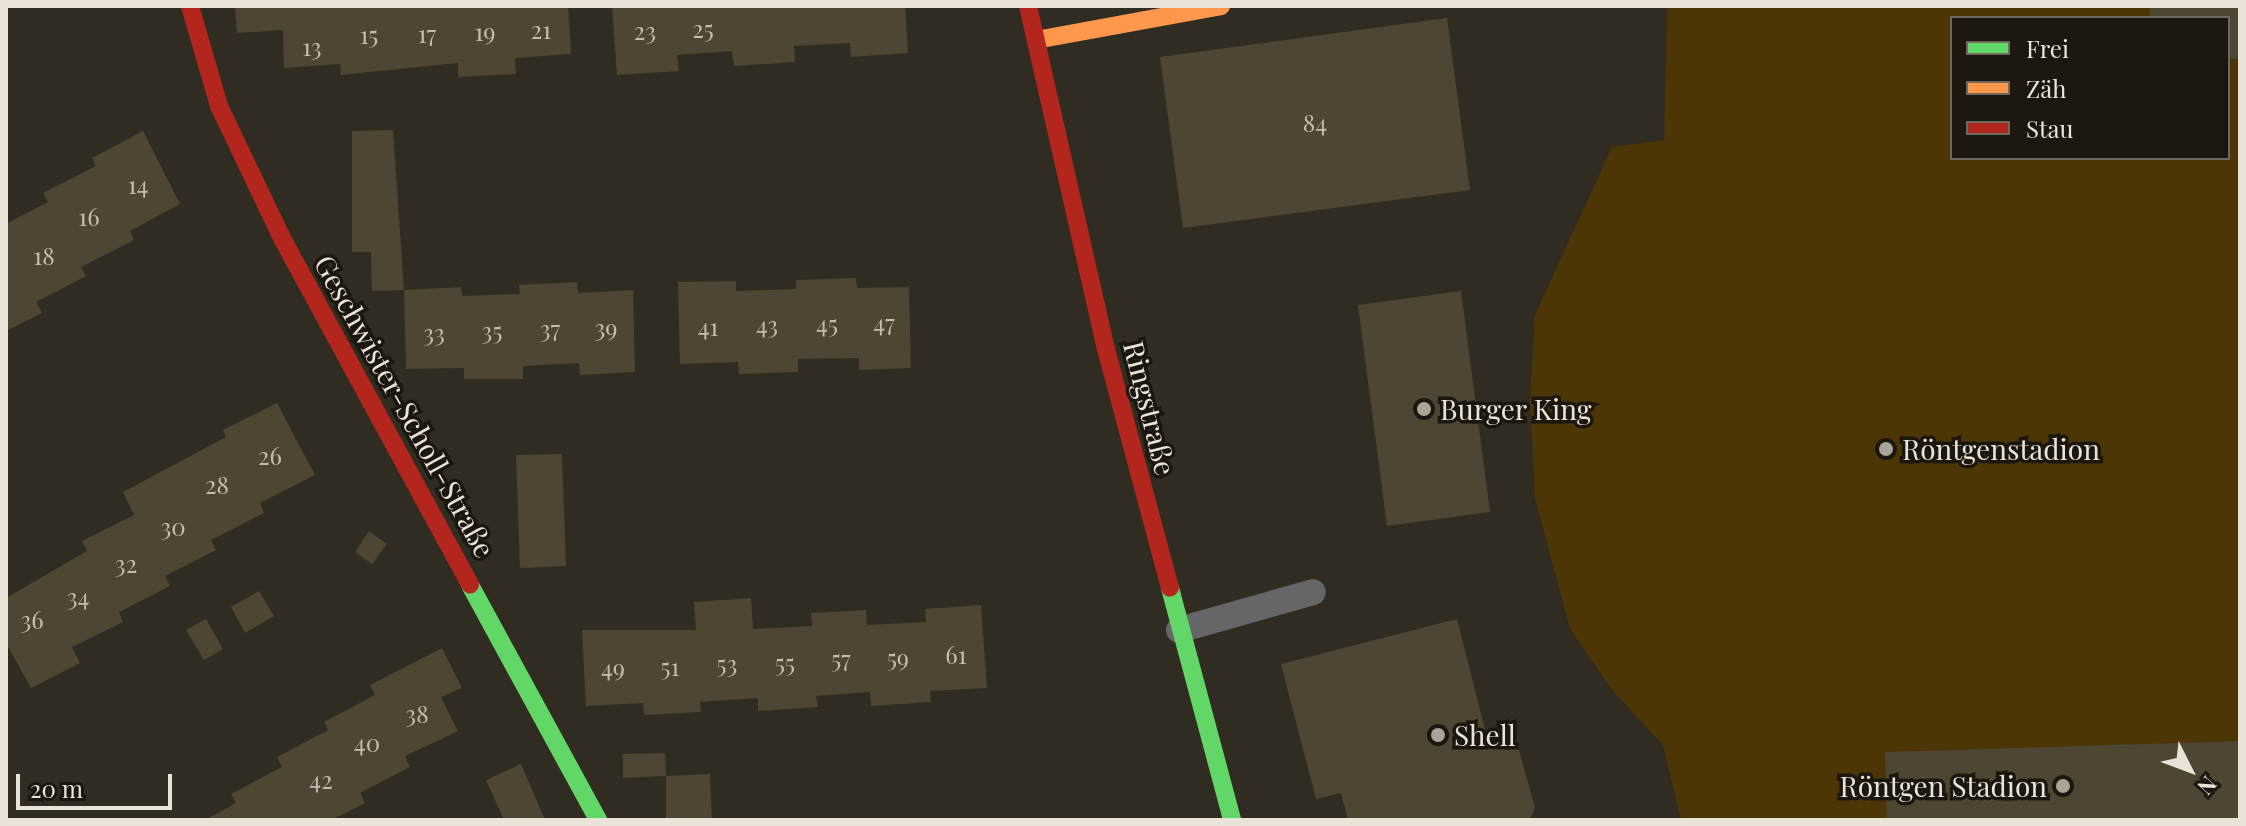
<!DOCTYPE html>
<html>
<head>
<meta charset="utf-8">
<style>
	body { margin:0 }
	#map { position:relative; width:2246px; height:826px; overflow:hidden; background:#312c21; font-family:"Playfair Display",serif }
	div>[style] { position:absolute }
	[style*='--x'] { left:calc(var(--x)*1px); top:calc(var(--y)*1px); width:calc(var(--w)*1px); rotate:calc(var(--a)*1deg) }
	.green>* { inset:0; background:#4c3606 }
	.building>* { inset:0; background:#4d4633 }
	.lane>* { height:26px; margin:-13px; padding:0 13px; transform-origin:13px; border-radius:13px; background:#656667 }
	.fast>* { height:18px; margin:-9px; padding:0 9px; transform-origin:9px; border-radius:9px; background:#63d668 }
	.slow>* { height:18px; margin:-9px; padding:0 9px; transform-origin:9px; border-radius:9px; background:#ff974d }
	.jam>* { height:18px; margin:-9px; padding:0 9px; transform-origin:9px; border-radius:9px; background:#b3261e }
	.dots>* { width:22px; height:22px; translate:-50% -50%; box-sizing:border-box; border:4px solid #1b170e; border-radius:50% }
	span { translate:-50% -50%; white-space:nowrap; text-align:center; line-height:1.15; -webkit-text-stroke:7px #1b170e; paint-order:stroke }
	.number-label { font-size:24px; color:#c3bcaf }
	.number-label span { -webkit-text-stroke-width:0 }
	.street-label { font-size:28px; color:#eae3d8 }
	.poi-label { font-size:28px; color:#eae3d8 }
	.left { translate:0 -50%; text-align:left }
	.right { translate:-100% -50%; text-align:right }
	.frame { position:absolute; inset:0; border:8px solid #eae3d8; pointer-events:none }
	.legend { position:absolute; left:1950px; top:16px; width:280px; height:144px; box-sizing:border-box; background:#1b170e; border:2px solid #6e695f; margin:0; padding:10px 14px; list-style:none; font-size:24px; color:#eae3d8 }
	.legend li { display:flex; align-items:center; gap:16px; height:40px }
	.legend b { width:40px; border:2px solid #6e695f }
	.north { position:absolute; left:2150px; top:730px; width:80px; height:80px; -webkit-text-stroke:6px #1b170e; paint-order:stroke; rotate:132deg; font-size:22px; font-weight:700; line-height:32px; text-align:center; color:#eae3d8 }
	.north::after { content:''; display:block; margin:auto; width:28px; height:36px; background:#eae3d8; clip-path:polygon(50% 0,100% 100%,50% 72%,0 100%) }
	.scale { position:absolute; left:16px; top:774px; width:156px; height:36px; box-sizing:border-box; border:4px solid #eae3d8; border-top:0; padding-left:10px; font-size:24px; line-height:28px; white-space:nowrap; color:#eae3d8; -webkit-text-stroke:6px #1b170e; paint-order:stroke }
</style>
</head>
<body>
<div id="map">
	<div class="green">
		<div style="clip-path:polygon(evenodd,1667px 6px,2240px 6px,2240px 820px,1681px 820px,1663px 745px,1613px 691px,1570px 629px,1535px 498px,1530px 401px,1535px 315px,1612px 147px,1664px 140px,1667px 6px,1952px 18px,2228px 18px,2228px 158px,1952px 158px,1952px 18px)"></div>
	</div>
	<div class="building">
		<div style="clip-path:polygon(235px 6px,568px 6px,571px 54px,515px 58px,516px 74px,458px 77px,458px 63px,341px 75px,340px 64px,284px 68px,283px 30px,237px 33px)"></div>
		<div style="clip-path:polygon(612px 6px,905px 6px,908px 53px,851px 57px,850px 43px,794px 46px,795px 62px,734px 66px,732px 51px,677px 55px,679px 71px,617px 75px)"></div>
		<div style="clip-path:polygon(2150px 6px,2240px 6px,2240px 59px,2228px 59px,2228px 18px,2150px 18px)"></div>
		<div style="clip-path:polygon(1447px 18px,1470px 190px,1183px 228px,1160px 57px)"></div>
		<div style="clip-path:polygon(393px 130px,404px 290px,461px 287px,462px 296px,520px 294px,519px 285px,577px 282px,578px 293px,633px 290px,635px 372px,580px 375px,579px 363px,523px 366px,523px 379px,464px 379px,464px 368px,406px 369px,404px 290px,372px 291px,371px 252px,352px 252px,352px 131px)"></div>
		<div style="clip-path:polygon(143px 131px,180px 204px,130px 231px,134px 240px,81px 267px,86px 276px,36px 302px,42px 313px,6px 331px,6px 224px,48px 202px,43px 193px,96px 166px,92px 158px)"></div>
		<div style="clip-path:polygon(856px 278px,857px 288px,909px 287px,911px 368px,859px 370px,859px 358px,798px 359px,798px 372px,739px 374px,738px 362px,680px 364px,678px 282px,736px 281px,736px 291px,796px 289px,796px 280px)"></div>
		<div style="clip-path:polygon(1461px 291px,1490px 512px,1387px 526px,1358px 305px)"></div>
		<div style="clip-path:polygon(277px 403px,315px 475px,260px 503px,264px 513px,211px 540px,216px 550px,165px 576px,170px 586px,119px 612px,123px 622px,72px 647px,80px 663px,31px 688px,6px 643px,6px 598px,87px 551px,82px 541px,134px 515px,123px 492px,226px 437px,223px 430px)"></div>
		<div style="clip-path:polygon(562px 454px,566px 566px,520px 568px,516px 455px)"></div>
		<div style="clip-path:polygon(369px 531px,387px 544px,372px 564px,355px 552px)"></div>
		<div style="clip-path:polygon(259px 591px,274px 616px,245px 633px,231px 607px)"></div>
		<div style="clip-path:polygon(751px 598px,753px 629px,812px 626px,811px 613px,866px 610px,867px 625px,926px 622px,925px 609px,981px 605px,987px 688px,930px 691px,931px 702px,871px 706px,870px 692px,816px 696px,818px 707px,758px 711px,758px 698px,700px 702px,701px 712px,644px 715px,643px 703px,586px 706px,582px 630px,696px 630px,694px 602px)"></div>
		<div style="clip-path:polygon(206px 619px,223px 649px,204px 660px,186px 630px)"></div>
		<div style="clip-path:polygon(1457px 619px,1489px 746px,1516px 739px,1535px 808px,1530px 819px,1348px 820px,1341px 793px,1316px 799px,1281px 664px)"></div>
		<div style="clip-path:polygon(442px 648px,462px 688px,441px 697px,458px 731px,405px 756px,410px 767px,360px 793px,365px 803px,331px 820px,205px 820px,236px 803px,231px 794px,282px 767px,277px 757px,328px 730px,324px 722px,375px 695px,370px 685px)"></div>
		<div style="clip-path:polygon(2240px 741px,2240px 820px,1887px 820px,1885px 752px)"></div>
		<div style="clip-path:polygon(665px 753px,666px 776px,623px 778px,623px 754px)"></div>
		<div style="clip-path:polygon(521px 764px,545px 820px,504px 820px,486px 780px)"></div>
		<div style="clip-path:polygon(710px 774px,712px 820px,666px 820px,666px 776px)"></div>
	</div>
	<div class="lane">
		<div style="--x:1179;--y:630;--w:139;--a:-15.8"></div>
	</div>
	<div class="fast">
		<div style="--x:470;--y:585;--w:268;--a:61.4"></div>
		<div style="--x:1170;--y:588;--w:240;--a:75"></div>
	</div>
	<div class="slow">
		<div style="--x:1036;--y:40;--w:188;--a:-10.4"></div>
	</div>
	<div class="jam">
		<div style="--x:190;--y:6;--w:104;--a:73.8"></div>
		<div style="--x:219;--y:106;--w:148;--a:64.5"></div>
		<div style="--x:283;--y:240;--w:392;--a:61.5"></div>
		<div style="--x:1028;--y:6;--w:352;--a:77.2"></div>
		<div style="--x:1106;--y:349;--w:247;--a:75"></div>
	</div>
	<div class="dots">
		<div style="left:1424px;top:409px;background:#a9a398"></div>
		<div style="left:1886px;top:449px;background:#a9a398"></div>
		<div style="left:1438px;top:735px;background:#a9a398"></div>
		<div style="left:2063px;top:786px;background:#a9a398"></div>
	</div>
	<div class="number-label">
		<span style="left:703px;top:29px">25</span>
		<span style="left:541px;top:30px">21</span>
		<span style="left:645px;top:31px">23</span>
		<span style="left:485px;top:32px">19</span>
		<span style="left:427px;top:34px">17</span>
		<span style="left:369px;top:35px">15</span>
		<span style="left:312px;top:47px">13</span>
		<span style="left:1315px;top:123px">84</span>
		<span style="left:138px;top:185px">14</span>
		<span style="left:89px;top:217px">16</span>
		<span style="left:44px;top:256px">18</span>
		<span style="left:884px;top:323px">47</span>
		<span style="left:827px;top:324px">45</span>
		<span style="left:767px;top:325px">43</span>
		<span style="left:708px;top:327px">41</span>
		<span style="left:606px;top:328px">39</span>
		<span style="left:550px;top:329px">37</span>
		<span style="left:492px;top:331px">35</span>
		<span style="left:434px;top:333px">33</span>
		<span style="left:270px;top:456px">26</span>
		<span style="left:217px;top:485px">28</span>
		<span style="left:173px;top:527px">30</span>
		<span style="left:126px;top:564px">32</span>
		<span style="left:78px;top:597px">34</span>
		<span style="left:32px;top:620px">36</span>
		<span style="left:956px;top:655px">61</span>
		<span style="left:898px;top:658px">59</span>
		<span style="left:841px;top:659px">57</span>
		<span style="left:785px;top:663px">55</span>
		<span style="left:727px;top:664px">53</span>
		<span style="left:670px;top:667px">51</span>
		<span style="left:613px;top:668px">49</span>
		<span style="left:417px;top:714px">38</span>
		<span style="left:367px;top:743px">40</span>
		<span style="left:321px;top:780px">42</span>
	</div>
	<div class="street-label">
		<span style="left:405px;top:406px;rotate:61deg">Geschwister-Scholl-Straße</span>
		<span style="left:1150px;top:408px;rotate:76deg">Ringstraße</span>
	</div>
	<div class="poi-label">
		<span class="left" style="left:1440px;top:409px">Burger King</span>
		<span class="left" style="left:1902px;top:449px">Röntgenstadion</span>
		<span class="left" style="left:1454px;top:735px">Shell</span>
		<span class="right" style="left:2047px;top:786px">Röntgen Stadion</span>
	</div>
	<div class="frame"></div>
	<ul class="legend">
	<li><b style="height:10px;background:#63d668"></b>Frei</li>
	<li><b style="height:10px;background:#ff974d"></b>Zäh</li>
	<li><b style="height:10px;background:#b3261e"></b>Stau</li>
	</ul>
	<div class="north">N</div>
	<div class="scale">20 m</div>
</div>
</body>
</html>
